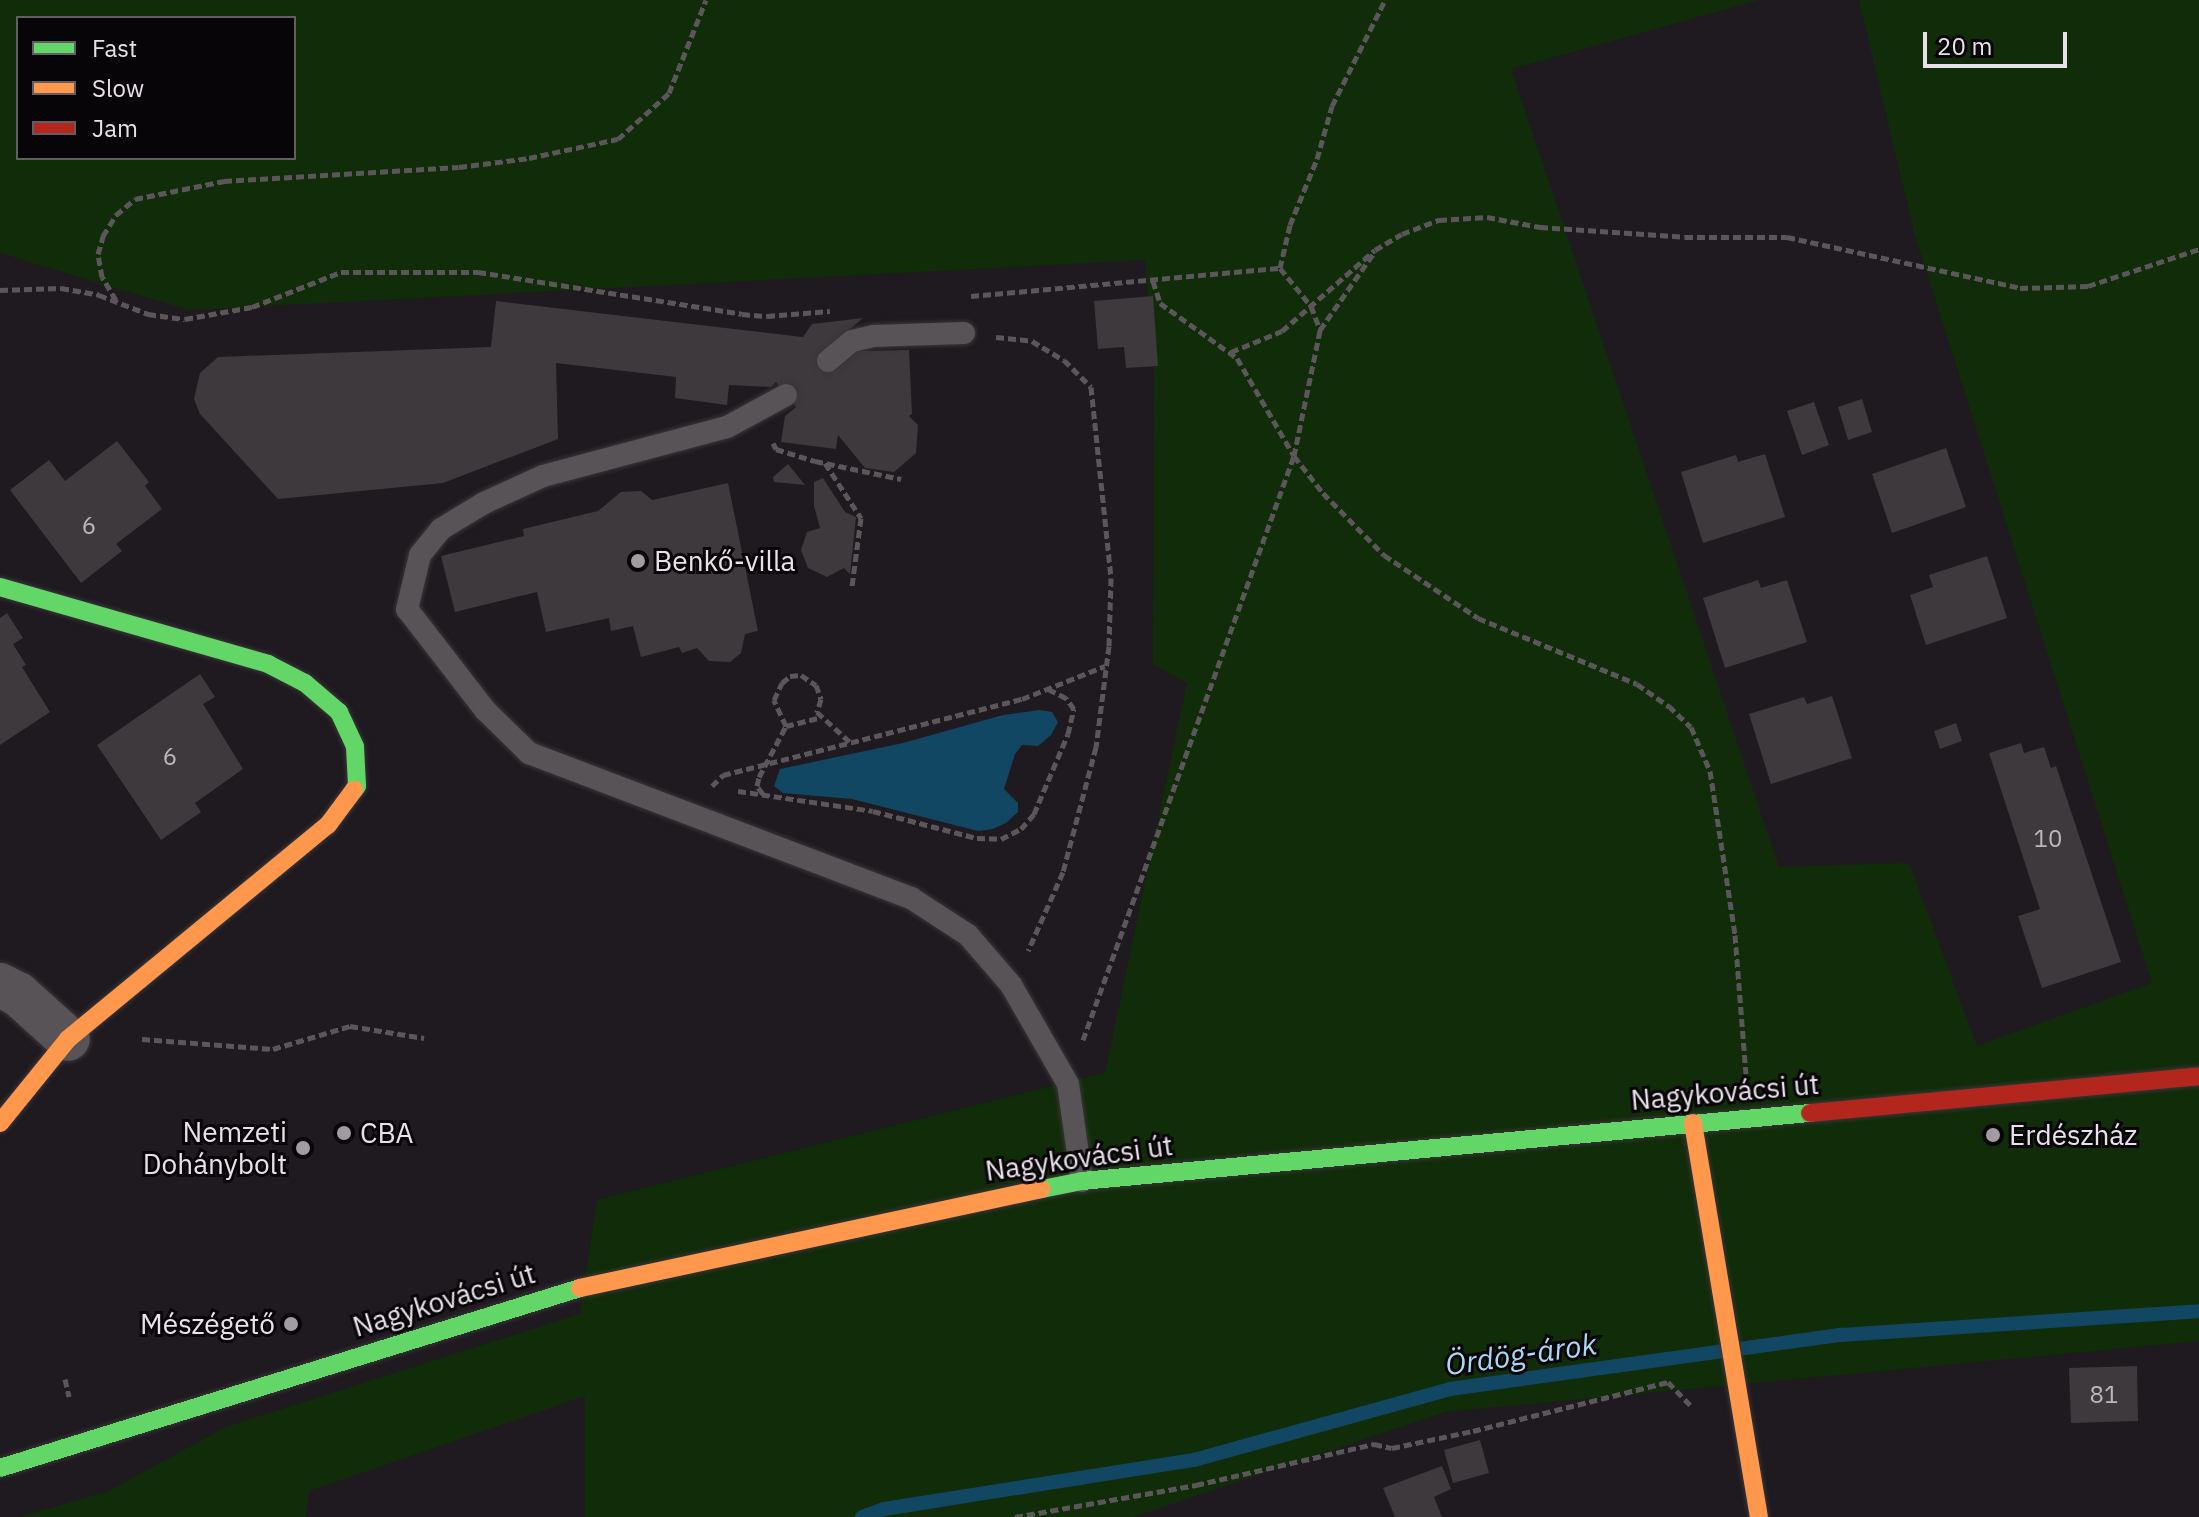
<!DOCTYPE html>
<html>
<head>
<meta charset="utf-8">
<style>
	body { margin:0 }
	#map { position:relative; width:2199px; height:1517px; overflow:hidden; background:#1f1a1f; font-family:"IBM Plex Sans",sans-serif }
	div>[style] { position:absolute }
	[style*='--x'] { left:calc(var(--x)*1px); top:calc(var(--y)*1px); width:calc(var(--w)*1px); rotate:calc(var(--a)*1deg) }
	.green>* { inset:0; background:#112c09 }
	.water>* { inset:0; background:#114762 }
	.stream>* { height:14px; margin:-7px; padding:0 7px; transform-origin:7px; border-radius:7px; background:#114762 }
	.building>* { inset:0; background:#3d393d }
	.path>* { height:5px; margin-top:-2.5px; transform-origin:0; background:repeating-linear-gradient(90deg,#5a565a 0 8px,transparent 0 12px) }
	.roads { filter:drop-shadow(0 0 2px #393539) drop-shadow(0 0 2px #393539) }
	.lane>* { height:22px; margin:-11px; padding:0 11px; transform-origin:11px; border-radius:11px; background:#575357 }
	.street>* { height:44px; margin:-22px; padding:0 22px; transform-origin:22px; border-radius:22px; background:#575357 }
	.fast>* { height:18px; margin:-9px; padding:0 9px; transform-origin:9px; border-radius:9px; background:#63d668 }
	.slow>* { height:18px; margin:-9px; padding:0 9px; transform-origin:9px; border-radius:9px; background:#ff974d }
	.jam>* { height:18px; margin:-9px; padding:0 9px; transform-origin:9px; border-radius:9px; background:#b3261e }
	.dots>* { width:22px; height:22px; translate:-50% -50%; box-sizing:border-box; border:4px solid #080508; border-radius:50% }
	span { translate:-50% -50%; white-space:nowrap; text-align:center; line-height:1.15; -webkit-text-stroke:6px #080508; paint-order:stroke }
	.number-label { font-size:24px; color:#bdb7be }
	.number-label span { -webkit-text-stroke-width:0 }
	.poi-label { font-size:28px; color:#e8e1e9 }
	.left { translate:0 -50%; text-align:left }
	.right { translate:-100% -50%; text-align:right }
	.street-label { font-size:28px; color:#e8e1e9 }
	.water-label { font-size:30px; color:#aad8f6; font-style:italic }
	.legend { position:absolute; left:16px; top:16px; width:280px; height:144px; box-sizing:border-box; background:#080508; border:2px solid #625d62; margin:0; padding:10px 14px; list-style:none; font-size:24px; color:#e8e1e9 }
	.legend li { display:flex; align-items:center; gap:16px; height:40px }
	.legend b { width:40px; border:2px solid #625d62 }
	.scale { position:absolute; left:1923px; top:32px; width:144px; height:36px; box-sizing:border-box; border:4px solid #e8e1e9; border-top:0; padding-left:10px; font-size:24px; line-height:28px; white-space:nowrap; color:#e8e1e9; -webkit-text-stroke:6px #080508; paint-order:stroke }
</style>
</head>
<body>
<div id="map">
	<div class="green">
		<div style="clip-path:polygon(evenodd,0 0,1759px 0,1511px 69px,1779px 867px,1909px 863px,1977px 1046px,2152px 983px,1914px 232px,1859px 0,2199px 0,2199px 1341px,1445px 1412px,1133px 1517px,585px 1517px,585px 1396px,309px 1491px,306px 1517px,20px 1517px,109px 1491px,226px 1427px,580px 1314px,597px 1200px,1105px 1073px,1187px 683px,1153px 664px,1154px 366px,1145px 260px,189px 310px,0 253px,0 0,18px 18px,294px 18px,294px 158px,18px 158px,18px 18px)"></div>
	</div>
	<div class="water">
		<div style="clip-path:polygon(1040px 710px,1052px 712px,1058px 722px,1051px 735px,1038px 746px,1022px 745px,1015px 754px,1004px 789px,1018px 803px,1018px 812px,1006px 823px,993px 829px,978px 831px,852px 799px,783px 793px,774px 786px,780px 769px,903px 743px,1003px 715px)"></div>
	</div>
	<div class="stream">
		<div style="--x:862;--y:1517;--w:23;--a:-20"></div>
		<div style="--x:884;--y:1509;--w:314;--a:-9"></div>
		<div style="--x:1194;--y:1460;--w:266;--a:-15.5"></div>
		<div style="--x:1450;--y:1389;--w:395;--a:-7.9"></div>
		<div style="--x:1841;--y:1335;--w:359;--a:-3.8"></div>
	</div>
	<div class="building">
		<div style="clip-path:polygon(1153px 296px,1158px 366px,1126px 368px,1124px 347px,1098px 349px,1094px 301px)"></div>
		<div style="clip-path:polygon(496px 301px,803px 337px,812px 324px,863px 318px,821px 353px,835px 370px,858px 351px,909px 350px,912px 414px,909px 416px,918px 425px,916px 453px,894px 472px,865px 468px,838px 435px,836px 449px,781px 442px,785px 416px,796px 407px,776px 382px,771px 387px,729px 385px,727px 405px,675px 398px,676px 377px,556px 363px,558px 439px,443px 483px,278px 499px,200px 414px,194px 399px,200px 373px,218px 357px,491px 347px)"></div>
		<div style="clip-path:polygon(1862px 399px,1872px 432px,1848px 440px,1838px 407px)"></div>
		<div style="clip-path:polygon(1814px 402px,1829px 445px,1802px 455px,1787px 411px)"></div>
		<div style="clip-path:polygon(117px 441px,149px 482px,145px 486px,162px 509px,116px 544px,122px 551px,81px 583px,10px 490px,49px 460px,65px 481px)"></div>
		<div style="clip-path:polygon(1946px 448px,1966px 507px,1892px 533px,1872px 474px)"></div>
		<div style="clip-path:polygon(1765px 454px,1785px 517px,1703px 543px,1681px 472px,1736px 455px,1738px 462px)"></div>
		<div style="clip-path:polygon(788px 464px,805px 485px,774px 482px,773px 477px)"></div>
		<div style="clip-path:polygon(823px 478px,845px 512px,856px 517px,850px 574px,844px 568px,827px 577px,808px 568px,801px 550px,807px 532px,820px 528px,814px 506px,814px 482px)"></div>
		<div style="clip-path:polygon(728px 483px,758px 631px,745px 634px,741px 653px,730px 662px,709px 661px,697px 648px,682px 653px,679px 647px,641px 657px,633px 626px,611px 631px,609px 618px,546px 632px,537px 592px,455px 612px,441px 556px,524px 536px,523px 529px,598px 511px,621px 492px,641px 491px,652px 500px)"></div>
		<div style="clip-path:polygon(1987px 556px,2007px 618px,1926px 645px,1910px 595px,1933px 587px,1929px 575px)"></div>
		<div style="clip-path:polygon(1758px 580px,1761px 588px,1787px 580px,1807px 642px,1725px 668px,1703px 598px)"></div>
		<div style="clip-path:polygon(7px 613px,23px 638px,13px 644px,26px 665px,22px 667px,50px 712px,0 745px,0 618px)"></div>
		<div style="clip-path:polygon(200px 674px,215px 697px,203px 704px,243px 769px,195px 803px,201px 812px,161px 840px,97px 745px)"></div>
		<div style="clip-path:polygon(1832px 696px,1852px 758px,1771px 784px,1749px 714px,1804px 697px,1807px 704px)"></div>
		<div style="clip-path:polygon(1956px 723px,1962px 741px,1940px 749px,1934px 731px)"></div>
		<div style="clip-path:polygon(2021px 743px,2024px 753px,2044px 747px,2051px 768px,2056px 766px,2121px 962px,2042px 988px,2018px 916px,2040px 909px,1989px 753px)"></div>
		<div style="clip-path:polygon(2137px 1366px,2138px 1421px,2071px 1423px,2069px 1368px)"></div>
		<div style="clip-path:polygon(1480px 1440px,1489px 1473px,1453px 1483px,1444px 1450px)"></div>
		<div style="clip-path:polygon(1442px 1466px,1451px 1489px,1434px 1497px,1442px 1517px,1395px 1517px,1383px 1488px)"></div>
	</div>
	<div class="path">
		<div style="--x:1280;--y:268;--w:44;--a:-76.9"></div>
		<div style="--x:1290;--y:225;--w:71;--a:-67.8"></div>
		<div style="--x:1317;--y:159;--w:55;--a:-74.2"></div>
		<div style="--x:1332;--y:106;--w:119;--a:-63.4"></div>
		<div style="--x:1153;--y:281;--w:23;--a:72"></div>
		<div style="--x:1160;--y:303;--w:95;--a:35.5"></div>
		<div style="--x:1237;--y:358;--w:113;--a:59.8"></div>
		<div style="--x:1294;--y:456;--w:47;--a:51.9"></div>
		<div style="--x:1323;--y:493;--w:87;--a:45.5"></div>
		<div style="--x:1384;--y:555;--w:113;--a:33.8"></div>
		<div style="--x:1478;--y:618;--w:172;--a:22.5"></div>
		<div style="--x:1637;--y:684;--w:39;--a:35"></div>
		<div style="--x:1669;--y:706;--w:30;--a:44"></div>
		<div style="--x:1691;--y:727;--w:48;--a:66.6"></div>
		<div style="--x:1710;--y:771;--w:166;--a:81.3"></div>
		<div style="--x:1735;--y:935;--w:139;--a:85.5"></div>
		<div style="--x:0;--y:290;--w:61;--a:-1.9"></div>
		<div style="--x:61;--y:288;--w:39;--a:10"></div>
		<div style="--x:99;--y:295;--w:53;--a:21.2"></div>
		<div style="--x:148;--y:314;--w:37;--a:8"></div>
		<div style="--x:185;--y:319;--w:68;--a:-10.2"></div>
		<div style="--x:252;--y:307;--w:96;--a:-21.5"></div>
		<div style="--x:341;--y:272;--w:137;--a:0"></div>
		<div style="--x:478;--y:272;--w:267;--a:9"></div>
		<div style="--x:742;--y:314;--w:25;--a:5"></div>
		<div style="--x:767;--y:316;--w:63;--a:-4.5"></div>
		<div style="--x:971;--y:296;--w:310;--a:-5.2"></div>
		<div style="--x:1280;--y:268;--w:49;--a:50.8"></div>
		<div style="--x:1311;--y:306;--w:26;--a:69"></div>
		<div style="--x:116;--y:300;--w:27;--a:-121"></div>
		<div style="--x:102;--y:277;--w:23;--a:-100"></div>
		<div style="--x:98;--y:254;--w:19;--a:-74"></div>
		<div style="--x:103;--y:236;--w:25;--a:-58"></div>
		<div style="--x:116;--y:215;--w:25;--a:-40"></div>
		<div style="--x:135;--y:199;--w:91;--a:-11.4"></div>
		<div style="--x:224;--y:181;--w:235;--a:-3.4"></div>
		<div style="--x:459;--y:167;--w:71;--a:-7.3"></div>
		<div style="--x:529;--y:158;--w:91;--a:-12.1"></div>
		<div style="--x:618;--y:139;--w:69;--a:-42"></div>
		<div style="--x:669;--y:93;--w:100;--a:-68.3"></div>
		<div style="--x:996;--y:337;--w:36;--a:6"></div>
		<div style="--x:1032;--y:341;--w:37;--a:31"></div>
		<div style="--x:1064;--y:360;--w:38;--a:45"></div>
		<div style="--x:1091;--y:387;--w:192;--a:84"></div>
		<div style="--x:1111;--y:578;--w:68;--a:91.7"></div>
		<div style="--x:1109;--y:646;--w:102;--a:97.3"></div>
		<div style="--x:1096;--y:747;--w:129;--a:104.8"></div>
		<div style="--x:1063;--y:872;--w:86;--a:113.9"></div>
		<div style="--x:1231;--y:352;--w:55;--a:-22.4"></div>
		<div style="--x:1282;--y:331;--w:123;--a:-41.1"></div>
		<div style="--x:1375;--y:250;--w:31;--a:-31"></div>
		<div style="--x:1402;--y:234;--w:40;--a:-21"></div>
		<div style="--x:1439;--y:220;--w:48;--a:-3.6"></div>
		<div style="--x:1487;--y:217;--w:54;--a:10.7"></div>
		<div style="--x:1540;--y:227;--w:145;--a:3.9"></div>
		<div style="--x:1685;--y:237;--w:102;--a:0"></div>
		<div style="--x:1787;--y:237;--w:239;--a:12.3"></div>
		<div style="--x:2020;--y:288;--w:68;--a:-1.7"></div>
		<div style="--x:2088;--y:286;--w:117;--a:-18.4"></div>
		<div style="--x:773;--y:443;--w:7;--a:63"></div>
		<div style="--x:776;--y:449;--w:41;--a:17.1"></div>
		<div style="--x:815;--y:461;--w:88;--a:11.8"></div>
		<div style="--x:825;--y:463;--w:66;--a:56.8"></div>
		<div style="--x:861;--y:518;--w:69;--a:97.5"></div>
		<div style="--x:786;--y:726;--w:36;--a:-14"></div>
		<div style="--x:712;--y:786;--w:16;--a:-45"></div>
		<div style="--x:723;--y:775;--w:309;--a:-14.3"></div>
		<div style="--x:1022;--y:699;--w:89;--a:-21.7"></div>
		<div style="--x:738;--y:791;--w:136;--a:8.4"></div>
		<div style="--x:873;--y:811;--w:107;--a:14.6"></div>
		<div style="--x:977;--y:838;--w:24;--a:2"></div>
		<div style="--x:1001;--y:839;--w:22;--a:-27"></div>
		<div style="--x:1021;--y:829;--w:20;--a:-49"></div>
		<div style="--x:1034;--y:814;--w:87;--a:-67"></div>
		<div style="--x:1068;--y:734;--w:26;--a:-77"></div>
		<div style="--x:1074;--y:709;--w:14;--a:-126"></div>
		<div style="--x:1066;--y:698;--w:20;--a:-153"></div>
		<div style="--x:763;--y:794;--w:10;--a:-127"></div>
		<div style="--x:757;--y:786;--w:9;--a:-77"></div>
		<div style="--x:759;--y:777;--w:58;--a:-62.1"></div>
		<div style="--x:786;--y:726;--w:29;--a:-115"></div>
		<div style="--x:774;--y:700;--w:19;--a:-65"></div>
		<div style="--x:782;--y:683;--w:11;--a:-41"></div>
		<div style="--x:790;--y:676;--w:11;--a:-5"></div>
		<div style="--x:801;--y:675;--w:18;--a:34"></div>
		<div style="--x:816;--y:685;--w:15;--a:70"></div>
		<div style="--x:821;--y:699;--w:14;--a:107"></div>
		<div style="--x:817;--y:712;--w:47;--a:42.4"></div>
		<div style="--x:142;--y:1039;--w:131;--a:4.4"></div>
		<div style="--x:273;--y:1049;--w:80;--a:-16.6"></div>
		<div style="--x:350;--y:1026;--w:75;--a:9.2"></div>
		<div style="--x:1083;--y:1040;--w:621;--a:-70.14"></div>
		<div style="--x:1294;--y:456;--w:129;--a:-78.3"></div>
		<div style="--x:1320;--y:330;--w:93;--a:-55.1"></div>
		<div style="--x:65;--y:1379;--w:18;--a:77"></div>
		<div style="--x:1015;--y:1517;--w:184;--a:-10"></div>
		<div style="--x:1196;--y:1485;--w:183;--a:-13"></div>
		<div style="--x:1374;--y:1444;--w:18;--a:13"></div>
		<div style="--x:1392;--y:1448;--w:83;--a:-11.9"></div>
		<div style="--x:1473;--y:1431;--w:201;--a:-14.1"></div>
		<div style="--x:1668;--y:1382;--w:33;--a:46"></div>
	</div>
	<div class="roads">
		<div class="lane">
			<div style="--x:828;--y:361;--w:31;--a:-40"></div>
			<div style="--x:852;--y:341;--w:22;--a:-13"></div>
			<div style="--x:873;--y:336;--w:91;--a:-1.9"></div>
			<div style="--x:786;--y:395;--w:67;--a:151.5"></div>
			<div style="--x:727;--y:427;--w:190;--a:165.1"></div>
			<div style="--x:543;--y:476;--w:65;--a:155.4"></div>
			<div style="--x:484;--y:503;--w:50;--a:148.8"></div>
			<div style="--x:441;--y:529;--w:33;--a:129"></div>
			<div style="--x:420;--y:555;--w:56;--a:103.5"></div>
			<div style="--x:407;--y:609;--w:128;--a:52.3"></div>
			<div style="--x:485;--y:710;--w:62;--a:44.3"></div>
			<div style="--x:529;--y:753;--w:409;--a:20.8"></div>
			<div style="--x:911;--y:898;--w:68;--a:33"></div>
			<div style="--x:968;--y:935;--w:66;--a:49.3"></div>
			<div style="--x:1011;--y:985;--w:114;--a:60.1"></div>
			<div style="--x:1068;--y:1084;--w:98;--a:81.8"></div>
		</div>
		<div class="street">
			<div style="--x:0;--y:985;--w:20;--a:27"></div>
			<div style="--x:18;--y:994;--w:67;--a:42"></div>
		</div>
		<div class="fast">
			<div style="--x:0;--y:587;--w:279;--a:16"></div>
			<div style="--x:268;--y:664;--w:42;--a:27.2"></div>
			<div style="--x:305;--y:683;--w:45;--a:40.5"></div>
			<div style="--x:339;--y:712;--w:38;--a:65"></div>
			<div style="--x:355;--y:747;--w:39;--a:87"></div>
			<div style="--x:357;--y:786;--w:5;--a:127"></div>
			<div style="--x:1042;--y:1189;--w:41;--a:-11.3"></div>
			<div style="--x:1082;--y:1181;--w:731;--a:-5.34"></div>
			<div style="--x:0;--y:1468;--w:607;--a:-17.24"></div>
		</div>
		<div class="slow">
			<div style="--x:0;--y:1123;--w:108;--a:-51"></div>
			<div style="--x:68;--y:1039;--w:337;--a:-39.5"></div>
			<div style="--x:328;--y:825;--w:44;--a:-53.4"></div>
			<div style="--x:1693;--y:1123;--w:399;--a:80.5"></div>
			<div style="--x:580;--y:1288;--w:472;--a:-12.1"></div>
		</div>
		<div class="jam">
			<div style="--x:1810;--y:1113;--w:391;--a:-5.4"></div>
		</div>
	</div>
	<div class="dots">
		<div style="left:638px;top:561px;background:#a29ba2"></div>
		<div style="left:344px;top:1133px;background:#a29ba2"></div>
		<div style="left:1993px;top:1135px;background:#a29ba2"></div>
		<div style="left:303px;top:1148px;background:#a29ba2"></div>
		<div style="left:291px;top:1324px;background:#a29ba2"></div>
	</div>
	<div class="number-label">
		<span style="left:89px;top:526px">6</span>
		<span style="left:170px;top:757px">6</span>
		<span style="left:2048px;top:839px">10</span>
		<span style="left:2104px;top:1395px">81</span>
	</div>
	<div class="poi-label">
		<span class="left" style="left:654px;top:561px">Benkő-villa</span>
		<span class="right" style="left:287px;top:1148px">Nemzeti<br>Dohánybolt</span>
		<span class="left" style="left:360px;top:1133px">CBA</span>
		<span class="left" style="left:2009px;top:1135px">Erdészház</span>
		<span class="right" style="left:275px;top:1324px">Mészégető</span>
	</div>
	<div class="street-label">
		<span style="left:1725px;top:1092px;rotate:-5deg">Nagykovácsi út</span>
		<span style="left:1079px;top:1158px;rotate:-8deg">Nagykovácsi út</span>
		<span style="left:444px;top:1300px;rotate:-17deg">Nagykovácsi út</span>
	</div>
	<div class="water-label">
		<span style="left:1521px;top:1354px;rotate:-8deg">Ördög-árok</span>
	</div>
	<ul class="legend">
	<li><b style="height:10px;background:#63d668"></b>Fast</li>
	<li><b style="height:10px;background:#ff974d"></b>Slow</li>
	<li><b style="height:10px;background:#b3261e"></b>Jam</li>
	</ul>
	<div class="scale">20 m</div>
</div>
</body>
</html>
